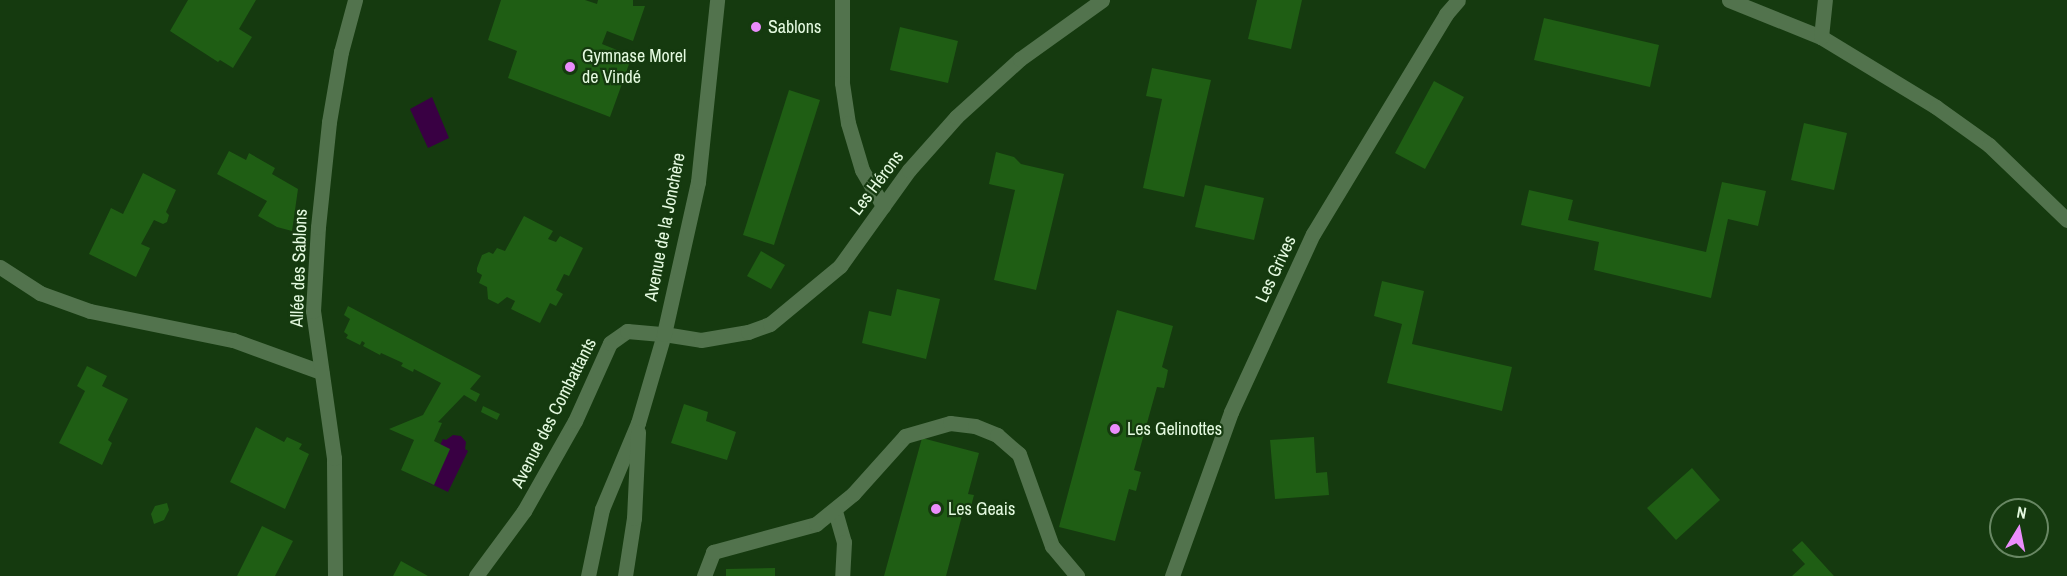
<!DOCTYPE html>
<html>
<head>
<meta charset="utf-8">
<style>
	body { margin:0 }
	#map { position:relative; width:2067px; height:576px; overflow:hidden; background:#153a0f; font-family:"Archivo Narrow",sans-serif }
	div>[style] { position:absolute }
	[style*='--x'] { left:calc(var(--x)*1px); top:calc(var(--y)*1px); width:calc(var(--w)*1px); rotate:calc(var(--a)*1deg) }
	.water>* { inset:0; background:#390043 }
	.building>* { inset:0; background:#1f5e14 }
	.service>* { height:15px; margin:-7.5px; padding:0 7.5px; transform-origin:7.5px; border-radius:7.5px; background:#52734d }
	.minor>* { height:15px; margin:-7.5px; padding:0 7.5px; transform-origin:7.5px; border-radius:7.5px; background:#52734d }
	.tertiary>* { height:15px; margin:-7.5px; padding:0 7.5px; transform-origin:7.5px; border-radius:7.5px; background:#52734d }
	.dots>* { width:16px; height:16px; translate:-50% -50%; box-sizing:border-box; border:3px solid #153a0f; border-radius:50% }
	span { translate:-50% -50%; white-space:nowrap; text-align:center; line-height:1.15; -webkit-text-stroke:4.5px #153a0f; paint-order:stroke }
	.poi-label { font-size:18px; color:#e4fae0 }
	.left { translate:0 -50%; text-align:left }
	.street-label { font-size:18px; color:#e4fae0 }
	.north { position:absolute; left:1989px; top:498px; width:60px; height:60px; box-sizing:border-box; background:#153a0f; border:2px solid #688763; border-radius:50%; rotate:10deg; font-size:16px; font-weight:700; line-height:24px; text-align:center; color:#e4fae0 }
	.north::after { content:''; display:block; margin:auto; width:21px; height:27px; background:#eb8dfc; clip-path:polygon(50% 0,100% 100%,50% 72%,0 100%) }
</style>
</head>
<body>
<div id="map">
	<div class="water">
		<div style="clip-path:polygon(432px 97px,449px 138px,428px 148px,410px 109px)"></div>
		<div style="clip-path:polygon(453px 435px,461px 436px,466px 442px,465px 449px,468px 451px,448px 492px,423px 480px,443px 439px,446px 440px)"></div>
	</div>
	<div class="building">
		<div style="clip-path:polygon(188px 0,256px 0,239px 29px,252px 37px,233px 68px,220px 60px,218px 62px,170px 31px)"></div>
		<div style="clip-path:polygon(501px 0,585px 0,597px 4px,598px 0,633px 0,633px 6px,645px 6px,633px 41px,607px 31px,602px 44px,632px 56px,610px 117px,508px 78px,517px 51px,488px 40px)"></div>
		<div style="clip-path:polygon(1257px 0,1302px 0,1291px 49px,1248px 39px)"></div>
		<div style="clip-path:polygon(1544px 18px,1659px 45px,1650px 87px,1534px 60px)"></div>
		<div style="clip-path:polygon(900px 27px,958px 41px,948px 83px,890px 70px)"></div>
		<div style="clip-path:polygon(1152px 68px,1211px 80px,1184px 197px,1143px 188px,1162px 99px,1146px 96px)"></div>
		<div style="clip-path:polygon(1434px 81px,1464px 97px,1425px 169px,1395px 153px)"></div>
		<div style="clip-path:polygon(789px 90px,820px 100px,774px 245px,743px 235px)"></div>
		<div style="clip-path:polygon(1804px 123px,1847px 133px,1834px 190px,1791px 180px)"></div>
		<div style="clip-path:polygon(229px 151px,246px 160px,249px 153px,275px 168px,272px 174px,298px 189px,292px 231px,277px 227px,258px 216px,267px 201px,217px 174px)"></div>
		<div style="clip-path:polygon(996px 152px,1014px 157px,1021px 164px,1064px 174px,1036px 290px,994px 280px,1015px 190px,989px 184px)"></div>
		<div style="clip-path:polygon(143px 173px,176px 190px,166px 212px,169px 215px,167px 222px,163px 224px,154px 220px,141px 244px,150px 248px,136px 277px,89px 254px,111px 208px,123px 214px)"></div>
		<div style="clip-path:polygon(1722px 182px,1766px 191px,1758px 226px,1728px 219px,1711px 298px,1594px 270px,1599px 242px,1521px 225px,1529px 190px,1573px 200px,1568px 220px,1706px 252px)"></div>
		<div style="clip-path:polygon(1205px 185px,1264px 198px,1254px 240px,1195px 227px)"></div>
		<div style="clip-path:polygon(524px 216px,553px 231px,548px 239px,556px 242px,560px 236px,583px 248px,569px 276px,564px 274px,556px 290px,563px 294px,556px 306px,550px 303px,540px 323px,511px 309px,515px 301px,507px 297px,498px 304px,488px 299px,487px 287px,479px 283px,482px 275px,477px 272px,477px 268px,482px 255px,489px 252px,493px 254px,497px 248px,505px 251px)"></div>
		<div style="clip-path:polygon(761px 251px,785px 265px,771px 289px,747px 276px)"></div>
		<div style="clip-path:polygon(1382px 281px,1424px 291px,1412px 344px,1512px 367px,1502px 411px,1387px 383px,1402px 324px,1374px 316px)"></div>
		<div style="clip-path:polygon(897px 289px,940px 299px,926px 359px,862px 343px,869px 311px,891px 316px)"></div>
		<div style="clip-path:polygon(348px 306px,481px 376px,470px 389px,480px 394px,476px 402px,464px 395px,438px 422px,442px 423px,434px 441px,450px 449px,434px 485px,401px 470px,414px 440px,389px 429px,423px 415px,441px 383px,414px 369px,413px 372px,401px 366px,403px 363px,381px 353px,380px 355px,363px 346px,365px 343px,362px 341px,360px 345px,346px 338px,348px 335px,344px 332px,350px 319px,344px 315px)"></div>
		<div style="clip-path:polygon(1117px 310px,1173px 326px,1162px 367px,1168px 370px,1166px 380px,1164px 388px,1157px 387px,1134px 470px,1141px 472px,1136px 491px,1129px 489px,1115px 541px,1059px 527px)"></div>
		<div style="clip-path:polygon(87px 366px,107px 376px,102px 386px,128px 399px,108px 440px,112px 443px,102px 465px,59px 443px,85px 391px,77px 386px)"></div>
		<div style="clip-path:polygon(684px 404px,708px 412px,706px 421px,736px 432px,727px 460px,671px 443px)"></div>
		<div style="clip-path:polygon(483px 406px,500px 414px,497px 420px,481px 412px)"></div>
		<div style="clip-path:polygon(256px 427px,284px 442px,287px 437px,302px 444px,299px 449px,309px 454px,285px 509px,230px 482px)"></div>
		<div style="clip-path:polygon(1314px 437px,1316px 473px,1327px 472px,1329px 495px,1275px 499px,1270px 440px)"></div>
		<div style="clip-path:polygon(922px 438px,979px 453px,968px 494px,974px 495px,969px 514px,963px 512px,946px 576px,884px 576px)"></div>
		<div style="clip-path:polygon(1692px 468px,1720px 500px,1676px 540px,1647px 508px)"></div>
		<div style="clip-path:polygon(167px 503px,169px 510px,164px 520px,154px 524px,151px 514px,155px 506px)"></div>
		<div style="clip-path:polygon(262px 526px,293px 541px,275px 576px,237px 576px)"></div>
		<div style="clip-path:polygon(1802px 541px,1834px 576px,1792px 576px,1805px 564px,1792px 550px)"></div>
		<div style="clip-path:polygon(401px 561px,428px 576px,393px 576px)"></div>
		<div style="clip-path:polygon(775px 568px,775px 576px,726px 576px,726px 569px)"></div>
	</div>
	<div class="service">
		<div style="--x:842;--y:0;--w:83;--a:90"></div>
		<div style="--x:842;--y:83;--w:40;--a:81.5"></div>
		<div style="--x:848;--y:123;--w:49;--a:73.4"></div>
		<div style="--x:862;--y:170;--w:42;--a:59.7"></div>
		<div style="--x:0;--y:267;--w:48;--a:33"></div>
		<div style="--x:40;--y:293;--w:53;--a:19.8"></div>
		<div style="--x:90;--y:311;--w:146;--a:11.5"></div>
		<div style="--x:233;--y:340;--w:94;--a:20"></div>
		<div style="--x:835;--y:511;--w:32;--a:74"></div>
		<div style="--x:844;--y:542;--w:34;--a:93"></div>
		<div style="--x:704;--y:576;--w:26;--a:-69"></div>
		<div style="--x:713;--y:552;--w:107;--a:-15.2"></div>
		<div style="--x:816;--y:524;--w:48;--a:-39"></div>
		<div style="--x:853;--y:494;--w:78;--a:-48.1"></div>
		<div style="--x:905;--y:436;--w:47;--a:-16.1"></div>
		<div style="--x:950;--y:423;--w:25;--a:7"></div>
		<div style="--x:975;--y:426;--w:24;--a:22"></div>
		<div style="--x:997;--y:435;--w:29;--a:41"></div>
		<div style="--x:1019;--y:454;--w:98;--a:70.3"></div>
		<div style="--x:1052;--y:546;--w:39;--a:50"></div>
	</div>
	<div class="minor">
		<div style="--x:1729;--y:0;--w:99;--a:21.9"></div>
		<div style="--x:1821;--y:37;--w:135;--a:31.3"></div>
		<div style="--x:1936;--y:107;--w:65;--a:35.6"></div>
		<div style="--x:1989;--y:145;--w:108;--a:43.9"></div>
		<div style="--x:1821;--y:37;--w:37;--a:-84"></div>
		<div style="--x:664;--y:334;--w:37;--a:9"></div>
		<div style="--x:701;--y:340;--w:48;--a:-9.7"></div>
		<div style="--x:748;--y:332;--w:23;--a:-20"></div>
		<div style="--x:770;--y:324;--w:91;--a:-39.6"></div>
		<div style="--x:840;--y:266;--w:118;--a:-54.3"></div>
		<div style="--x:909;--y:170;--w:71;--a:-48.4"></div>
		<div style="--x:956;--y:117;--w:86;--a:-42.2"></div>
		<div style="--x:1020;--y:59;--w:101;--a:-35.7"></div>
		<div style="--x:335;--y:576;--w:118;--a:-90.5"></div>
		<div style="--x:334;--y:458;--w:148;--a:-98.1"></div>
		<div style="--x:313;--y:311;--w:84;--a:-86.6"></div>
		<div style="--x:318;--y:227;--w:106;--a:-84"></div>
		<div style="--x:329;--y:122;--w:71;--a:-80.3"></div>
		<div style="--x:341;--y:52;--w:54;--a:-74.9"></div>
		<div style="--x:1172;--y:576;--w:174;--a:-70.2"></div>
		<div style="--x:1231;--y:412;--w:196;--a:-65.3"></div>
		<div style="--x:1313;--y:234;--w:257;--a:-58.8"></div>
		<div style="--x:1446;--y:14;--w:18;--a:-49"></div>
	</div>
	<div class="tertiary">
		<div style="--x:476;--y:576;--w:81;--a:-53.6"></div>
		<div style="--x:524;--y:511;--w:103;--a:-60.5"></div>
		<div style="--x:575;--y:421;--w:85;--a:-65.8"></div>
		<div style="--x:610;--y:343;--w:21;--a:-35"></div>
		<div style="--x:627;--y:331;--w:37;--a:5"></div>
		<div style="--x:588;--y:576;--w:68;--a:-78.2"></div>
		<div style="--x:602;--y:509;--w:93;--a:-67.3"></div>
		<div style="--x:638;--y:423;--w:93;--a:-73.7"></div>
		<div style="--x:664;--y:334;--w:156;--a:-77.4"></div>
		<div style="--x:698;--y:182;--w:183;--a:-84"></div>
		<div style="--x:625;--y:576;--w:59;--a:-81.2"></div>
		<div style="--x:634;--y:518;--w:86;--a:-87.3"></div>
	</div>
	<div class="dots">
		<div style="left:756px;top:27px;background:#eb8dfc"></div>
		<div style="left:570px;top:67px;background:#eb8dfc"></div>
		<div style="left:1115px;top:429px;background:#eb8dfc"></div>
		<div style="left:936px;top:509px;background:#eb8dfc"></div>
	</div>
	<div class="poi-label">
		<span class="left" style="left:768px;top:27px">Sablons</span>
		<span class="left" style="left:582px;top:67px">Gymnase Morel<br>de Vindé</span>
		<span class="left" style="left:1127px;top:429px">Les Gelinottes</span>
		<span class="left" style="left:948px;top:509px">Les Geais</span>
	</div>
	<div class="street-label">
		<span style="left:877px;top:183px;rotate:-53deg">Les Hérons</span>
		<span style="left:665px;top:227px;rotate:-79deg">Avenue de la Jonchère</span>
		<span style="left:299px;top:268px;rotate:-88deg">Allée des Sablons</span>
		<span style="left:1276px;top:269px;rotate:-65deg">Les Grives</span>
		<span style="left:554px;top:413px;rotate:-63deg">Avenue des Combattants</span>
	</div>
	<div class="north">N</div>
</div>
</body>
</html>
